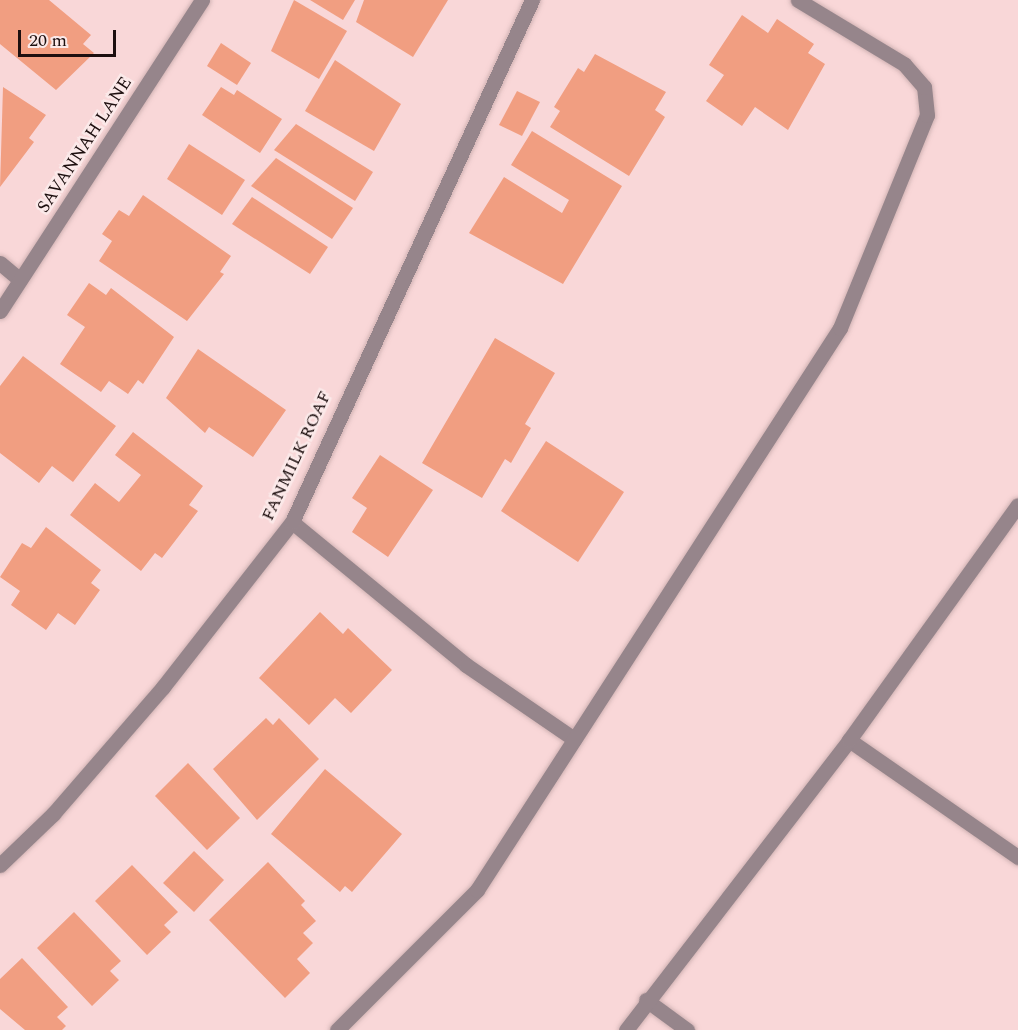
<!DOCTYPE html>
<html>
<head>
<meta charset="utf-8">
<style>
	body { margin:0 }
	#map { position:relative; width:1018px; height:1030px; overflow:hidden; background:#f9d7d8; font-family:Spectral,serif }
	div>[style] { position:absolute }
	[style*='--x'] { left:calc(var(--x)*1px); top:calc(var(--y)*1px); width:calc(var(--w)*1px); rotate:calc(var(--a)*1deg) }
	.building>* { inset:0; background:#f19e81 }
	.roads { filter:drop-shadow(0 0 2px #d1b3b4) drop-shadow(0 0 2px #d1b3b4) }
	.minor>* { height:15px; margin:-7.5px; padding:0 7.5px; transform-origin:7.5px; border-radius:7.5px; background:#96858b }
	span { translate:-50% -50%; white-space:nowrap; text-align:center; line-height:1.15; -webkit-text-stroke:5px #fbe9e9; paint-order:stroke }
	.street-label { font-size:18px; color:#1d0f0f }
	.scale { position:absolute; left:18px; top:30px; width:98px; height:27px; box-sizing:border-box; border:3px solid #1d0f0f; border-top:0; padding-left:8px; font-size:18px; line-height:21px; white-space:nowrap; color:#1d0f0f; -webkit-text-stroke:4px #fbe9e9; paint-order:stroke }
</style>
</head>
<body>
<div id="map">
	<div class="building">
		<div style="clip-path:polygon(0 0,49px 0,91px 35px,83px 44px,94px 53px,56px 90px,0 44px)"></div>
		<div style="clip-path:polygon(294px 0,347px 31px,319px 79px,271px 51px)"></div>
		<div style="clip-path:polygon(310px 0,355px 0,343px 20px)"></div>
		<div style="clip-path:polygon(364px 0,448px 0,413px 57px,356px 22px)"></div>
		<div style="clip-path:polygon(742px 15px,768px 33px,777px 19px,814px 44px,808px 53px,825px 64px,788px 130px,755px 107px,742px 126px,706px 101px,724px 75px,709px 65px)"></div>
		<div style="clip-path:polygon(221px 43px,251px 63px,237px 85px,207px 66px)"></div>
		<div style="clip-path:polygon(595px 54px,666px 92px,655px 110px,665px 117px,629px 176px,550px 127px,560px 111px,554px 107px,578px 68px,584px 72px)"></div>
		<div style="clip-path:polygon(335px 60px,401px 104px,374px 151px,305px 111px)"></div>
		<div style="clip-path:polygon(3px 87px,46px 115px,29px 138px,34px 142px,0 187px)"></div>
		<div style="clip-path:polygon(221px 87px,234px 95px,237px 90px,282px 119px,260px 153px,202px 115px)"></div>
		<div style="clip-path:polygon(517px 91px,540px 102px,522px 136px,499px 125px)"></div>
		<div style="clip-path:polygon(296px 124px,373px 172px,355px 201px,274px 150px)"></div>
		<div style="clip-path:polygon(532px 131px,622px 186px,563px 284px,469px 233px,504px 177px,562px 213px,569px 200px,511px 165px)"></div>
		<div style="clip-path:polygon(189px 144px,245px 180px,222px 215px,167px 179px)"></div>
		<div style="clip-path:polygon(276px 158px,353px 208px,332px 239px,251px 186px)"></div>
		<div style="clip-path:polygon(143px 195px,231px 256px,220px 272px,224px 274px,187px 321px,99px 261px,112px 241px,102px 234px,119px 210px,129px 216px)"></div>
		<div style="clip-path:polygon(252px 197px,328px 247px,310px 274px,232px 224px)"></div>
		<div style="clip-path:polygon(89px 283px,106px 295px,111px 288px,174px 337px,143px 384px,138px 380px,128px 394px,109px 381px,101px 392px,60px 364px,85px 327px,67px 315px)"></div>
		<div style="clip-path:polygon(495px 338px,555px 373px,525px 424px,531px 428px,511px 463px,505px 459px,482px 498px,422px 463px)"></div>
		<div style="clip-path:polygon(198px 349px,286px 410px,253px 457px,209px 427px,205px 433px,166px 398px)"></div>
		<div style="clip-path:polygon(23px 356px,116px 426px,73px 482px,52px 466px,39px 483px,0 453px,0 386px)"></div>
		<div style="clip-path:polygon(133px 432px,203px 486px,189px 505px,198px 511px,162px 558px,155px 553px,141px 571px,70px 515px,95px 483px,119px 502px,141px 475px,115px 455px)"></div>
		<div style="clip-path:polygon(546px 441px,624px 492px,578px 562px,501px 511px)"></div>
		<div style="clip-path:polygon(380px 455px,433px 490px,388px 557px,352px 532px,367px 508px,352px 498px)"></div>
		<div style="clip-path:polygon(46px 527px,101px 570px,91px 583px,100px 590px,75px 625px,58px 613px,46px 630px,11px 605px,20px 591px,0 577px,22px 543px,31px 548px)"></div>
		<div style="clip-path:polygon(320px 612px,343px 634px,348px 628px,392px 670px,351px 713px,335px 698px,309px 725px,259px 678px)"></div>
		<div style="clip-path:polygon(266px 718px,273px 725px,279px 718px,319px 759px,257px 820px,213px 769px)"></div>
		<div style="clip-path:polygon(188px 763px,240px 818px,207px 850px,155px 796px)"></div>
		<div style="clip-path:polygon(325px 769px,402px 834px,352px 892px,345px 886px,340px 892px,271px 834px)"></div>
		<div style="clip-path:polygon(194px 851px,224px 880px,194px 912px,163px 883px)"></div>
		<div style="clip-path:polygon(268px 862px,305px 901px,301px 905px,316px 921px,303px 933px,313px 943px,297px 959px,310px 973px,285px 998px,209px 920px)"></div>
		<div style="clip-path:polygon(132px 865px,178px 912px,164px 925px,171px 932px,147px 955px,95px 901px)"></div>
		<div style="clip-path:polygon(74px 912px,121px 961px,110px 971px,119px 980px,92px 1006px,37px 948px)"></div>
		<div style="clip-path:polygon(22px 958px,68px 1007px,57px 1017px,66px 1026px,62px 1030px,25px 1030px,0 1009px,0 979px)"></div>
	</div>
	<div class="roads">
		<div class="minor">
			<div style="--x:0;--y:263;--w:26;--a:40"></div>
			<div style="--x:0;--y:311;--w:371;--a:-57"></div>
			<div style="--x:292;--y:522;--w:225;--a:39.4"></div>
			<div style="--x:466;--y:665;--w:131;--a:34.4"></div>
			<div style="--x:849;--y:740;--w:206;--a:34.7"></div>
			<div style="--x:0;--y:865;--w:74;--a:-43.9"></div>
			<div style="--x:53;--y:814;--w:168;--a:-49.1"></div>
			<div style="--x:163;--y:687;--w:209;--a:-52"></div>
			<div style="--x:292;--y:522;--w:575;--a:-65.31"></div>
			<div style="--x:646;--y:1000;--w:51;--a:36.2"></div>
			<div style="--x:337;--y:1030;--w:198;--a:-45"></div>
			<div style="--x:477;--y:890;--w:669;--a:-57.14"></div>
			<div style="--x:840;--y:328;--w:230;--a:-67.8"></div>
			<div style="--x:927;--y:115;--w:28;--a:-96"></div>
			<div style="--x:924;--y:87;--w:30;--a:-131"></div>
			<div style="--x:904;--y:64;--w:124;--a:-148.9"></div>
			<div style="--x:626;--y:1030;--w:366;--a:-52.4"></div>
			<div style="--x:849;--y:740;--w:289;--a:-54.3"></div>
		</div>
	</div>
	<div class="street-label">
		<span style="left:85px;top:145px;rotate:-57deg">SAVANNAH LANE</span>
		<span style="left:297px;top:456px;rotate:-65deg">FANMILK ROAF</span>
	</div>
	<div class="scale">20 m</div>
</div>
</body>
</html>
